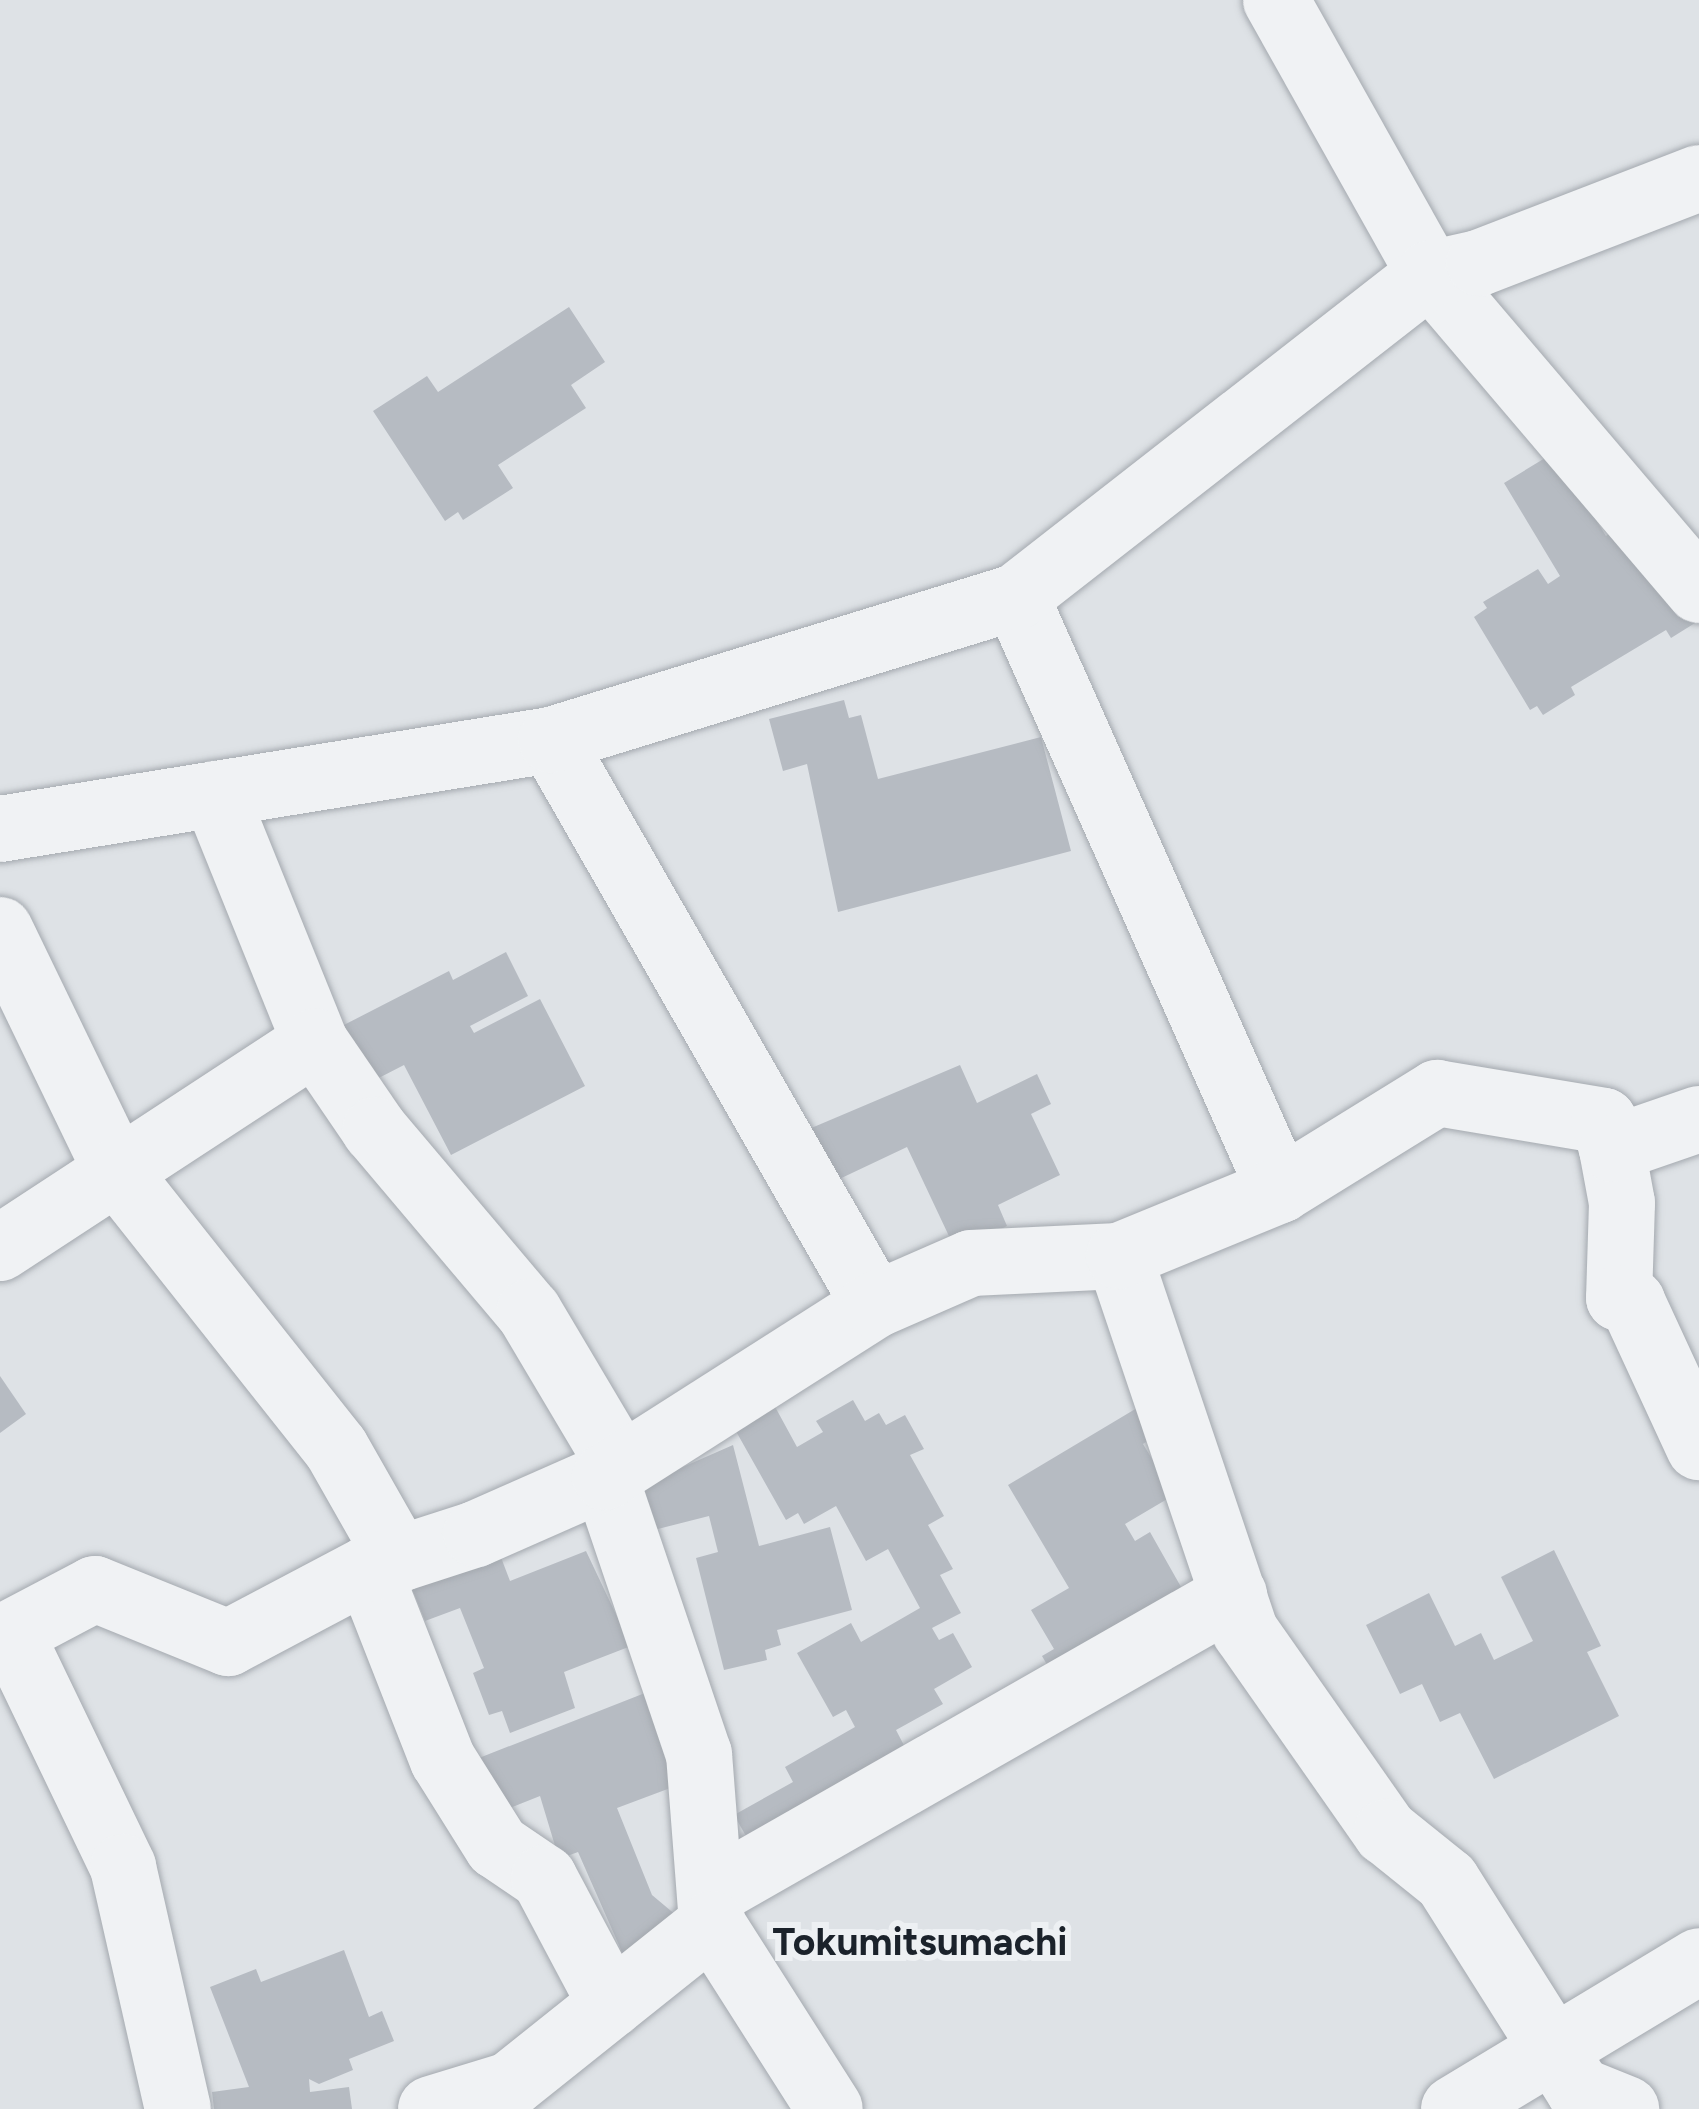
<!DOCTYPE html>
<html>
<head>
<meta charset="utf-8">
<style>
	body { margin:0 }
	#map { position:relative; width:1699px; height:2109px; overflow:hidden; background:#dee2e6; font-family:Figtree,sans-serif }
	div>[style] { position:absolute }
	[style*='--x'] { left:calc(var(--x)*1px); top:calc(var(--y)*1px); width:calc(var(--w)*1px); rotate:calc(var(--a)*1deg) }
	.building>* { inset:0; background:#b6bbc2 }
	.roads { filter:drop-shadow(0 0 3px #a4a9af) drop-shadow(0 0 3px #a4a9af) }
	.minor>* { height:66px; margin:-33px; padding:0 33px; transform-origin:33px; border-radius:33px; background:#f0f2f4 }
	.tertiary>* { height:66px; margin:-33px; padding:0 33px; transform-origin:33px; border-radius:33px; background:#f0f2f4 }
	span { translate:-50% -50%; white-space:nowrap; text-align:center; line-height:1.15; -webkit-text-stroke:12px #edf0f3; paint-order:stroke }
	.quarter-label { font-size:39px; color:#1b222b; font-weight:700 }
</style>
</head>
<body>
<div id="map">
	<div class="building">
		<div style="clip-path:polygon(569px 307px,605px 362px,571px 385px,586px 408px,498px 465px,513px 488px,463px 520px,458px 512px,445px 521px,373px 411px,427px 376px,438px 392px)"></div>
		<div style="clip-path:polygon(1555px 452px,1606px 536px,1614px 530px,1668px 576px,1695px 623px,1671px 638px,1666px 630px,1571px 687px,1575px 695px,1543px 715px,1537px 706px,1530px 710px,1474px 617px,1487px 608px,1483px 602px,1538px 569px,1548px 584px,1560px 576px,1504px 483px)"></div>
		<div style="clip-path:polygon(844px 700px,849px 718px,861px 715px,878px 779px,1041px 737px,1071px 851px,838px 912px,807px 764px,783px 771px,769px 719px)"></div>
		<div style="clip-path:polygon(506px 952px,528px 996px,470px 1026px,474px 1033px,540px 999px,585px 1086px,451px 1155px,404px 1065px,369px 1083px,340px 1027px,449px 971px,453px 980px)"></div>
		<div style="clip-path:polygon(960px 1065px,977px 1103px,1037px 1074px,1051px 1104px,1031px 1114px,1060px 1175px,998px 1205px,1007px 1226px,956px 1251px,907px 1147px,833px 1182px,809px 1129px)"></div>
		<div style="clip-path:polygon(0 1376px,26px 1414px,0 1433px)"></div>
		<div style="clip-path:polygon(853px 1400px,865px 1421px,879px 1413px,886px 1425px,905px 1415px,924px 1449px,910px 1455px,944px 1516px,928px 1525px,953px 1569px,940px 1575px,961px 1613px,932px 1628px,939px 1640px,953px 1633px,972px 1667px,934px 1689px,943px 1704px,896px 1730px,909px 1755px,750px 1843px,734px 1815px,793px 1782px,785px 1767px,855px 1727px,846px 1710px,833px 1717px,797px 1653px,851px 1623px,861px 1642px,920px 1608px,888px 1549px,866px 1561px,836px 1506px,804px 1524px,798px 1513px,786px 1520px,733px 1426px,773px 1403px,797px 1447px,823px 1432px,816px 1421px)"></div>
		<div style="clip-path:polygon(1137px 1408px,1154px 1436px,1143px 1444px,1174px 1495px,1125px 1524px,1135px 1541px,1150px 1532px,1185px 1594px,1052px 1673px,1042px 1656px,1054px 1649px,1031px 1610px,1069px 1588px,1008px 1485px)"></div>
		<div style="clip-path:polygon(733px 1445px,759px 1546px,830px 1527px,852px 1610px,777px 1630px,781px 1645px,765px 1650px,767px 1660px,724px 1670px,696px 1558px,718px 1552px,709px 1516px,646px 1532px,635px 1488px)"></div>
		<div style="clip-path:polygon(497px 1547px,510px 1581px,586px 1551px,631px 1646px,564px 1672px,575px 1708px,510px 1733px,502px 1711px,489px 1715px,473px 1673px,484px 1668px,460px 1608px,425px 1621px,409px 1581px)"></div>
		<div style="clip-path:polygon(1554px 1550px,1601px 1646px,1587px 1652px,1619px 1716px,1494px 1779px,1460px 1713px,1440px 1722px,1422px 1684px,1400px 1694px,1366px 1625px,1429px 1593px,1455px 1646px,1481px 1633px,1494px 1660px,1533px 1641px,1501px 1577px)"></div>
		<div style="clip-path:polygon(645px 1693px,681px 1784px,617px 1808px,652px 1895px,683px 1921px,629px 1968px,578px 1852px,559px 1859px,540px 1796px,500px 1812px,479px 1758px)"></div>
		<div style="clip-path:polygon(344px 1950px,369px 2017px,382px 2011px,394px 2041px,349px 2059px,353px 2070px,319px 2084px,309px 2079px,310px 2092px,349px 2087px,352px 2109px,214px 2109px,212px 2092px,249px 2087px,210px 1987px,256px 1969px,261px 1982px)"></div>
	</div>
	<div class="roads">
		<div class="minor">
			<div style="--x:1276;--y:0;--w:314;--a:60.7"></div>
			<div style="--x:1430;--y:274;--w:415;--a:49.6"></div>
			<div style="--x:1016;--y:597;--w:649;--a:66"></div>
			<div style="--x:551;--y:740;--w:651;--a:60.17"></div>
			<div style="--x:215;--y:794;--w:267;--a:68"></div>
			<div style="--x:315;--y:1042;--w:107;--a:55.7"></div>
			<div style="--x:375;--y:1130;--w:238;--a:49.8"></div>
			<div style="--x:529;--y:1312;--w:180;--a:59.3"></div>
			<div style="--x:0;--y:829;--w:558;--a:-9.18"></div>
			<div style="--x:551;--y:740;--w:486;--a:-17.1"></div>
			<div style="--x:1016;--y:597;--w:525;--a:-37.96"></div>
			<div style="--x:0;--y:930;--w:269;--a:64.2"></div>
			<div style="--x:117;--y:1172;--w:352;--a:51.6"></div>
			<div style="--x:336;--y:1448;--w:128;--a:60.4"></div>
			<div style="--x:1612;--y:1149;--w:55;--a:79.5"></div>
			<div style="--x:1622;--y:1203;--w:95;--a:91.8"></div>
			<div style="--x:1619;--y:1298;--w:14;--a:17"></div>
			<div style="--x:1632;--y:1302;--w:160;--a:65.2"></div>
			<div style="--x:0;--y:1248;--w:376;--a:-33.2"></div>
			<div style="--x:1119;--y:1256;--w:396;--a:71.4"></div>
			<div style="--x:1245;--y:1631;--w:246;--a:55"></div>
			<div style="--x:1386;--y:1832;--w:78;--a:38.8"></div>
			<div style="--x:1447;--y:1881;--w:247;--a:57.7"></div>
			<div style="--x:1579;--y:2090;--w:51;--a:22"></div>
			<div style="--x:605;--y:1477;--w:293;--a:71.3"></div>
			<div style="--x:699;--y:1754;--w:170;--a:85.6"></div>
			<div style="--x:368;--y:1569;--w:205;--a:68.6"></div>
			<div style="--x:443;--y:1760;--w:102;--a:57.9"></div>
			<div style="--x:497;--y:1846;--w:57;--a:34.2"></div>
			<div style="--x:544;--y:1878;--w:143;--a:62"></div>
			<div style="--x:11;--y:1634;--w:259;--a:64.3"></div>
			<div style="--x:123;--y:1867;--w:248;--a:77.2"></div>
			<div style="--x:0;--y:1639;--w:107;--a:-27.8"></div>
			<div style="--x:95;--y:1589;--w:144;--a:22.1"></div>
			<div style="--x:228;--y:1643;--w:158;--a:-27.9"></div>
			<div style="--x:368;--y:1569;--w:114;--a:-18"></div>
			<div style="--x:476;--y:1534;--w:141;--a:-23.8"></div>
			<div style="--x:605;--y:1477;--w:320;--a:-32.5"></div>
			<div style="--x:875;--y:1305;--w:105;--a:-23.6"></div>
			<div style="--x:971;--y:1263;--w:148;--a:-2.7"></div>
			<div style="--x:1119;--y:1256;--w:174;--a:-22.3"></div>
			<div style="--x:1280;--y:1190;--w:185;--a:-31.7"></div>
			<div style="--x:1437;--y:1093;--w:169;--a:9.5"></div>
			<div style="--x:1604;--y:1121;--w:29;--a:74"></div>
			<div style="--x:1612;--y:1149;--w:92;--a:-19"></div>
			<div style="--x:713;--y:1892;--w:600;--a:-29.69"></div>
			<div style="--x:431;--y:2109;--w:83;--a:-16.9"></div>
			<div style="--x:510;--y:2085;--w:258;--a:-38.6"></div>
			<div style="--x:712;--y:1924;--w:219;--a:57.5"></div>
			<div style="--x:1454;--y:2109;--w:286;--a:-31.1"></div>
		</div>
		<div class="tertiary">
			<div style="--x:1430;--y:274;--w:50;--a:-12.7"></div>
			<div style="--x:1479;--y:263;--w:236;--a:-21.1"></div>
		</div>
	</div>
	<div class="quarter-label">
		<span style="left:920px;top:1942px">Tokumitsumachi</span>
	</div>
</div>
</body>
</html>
